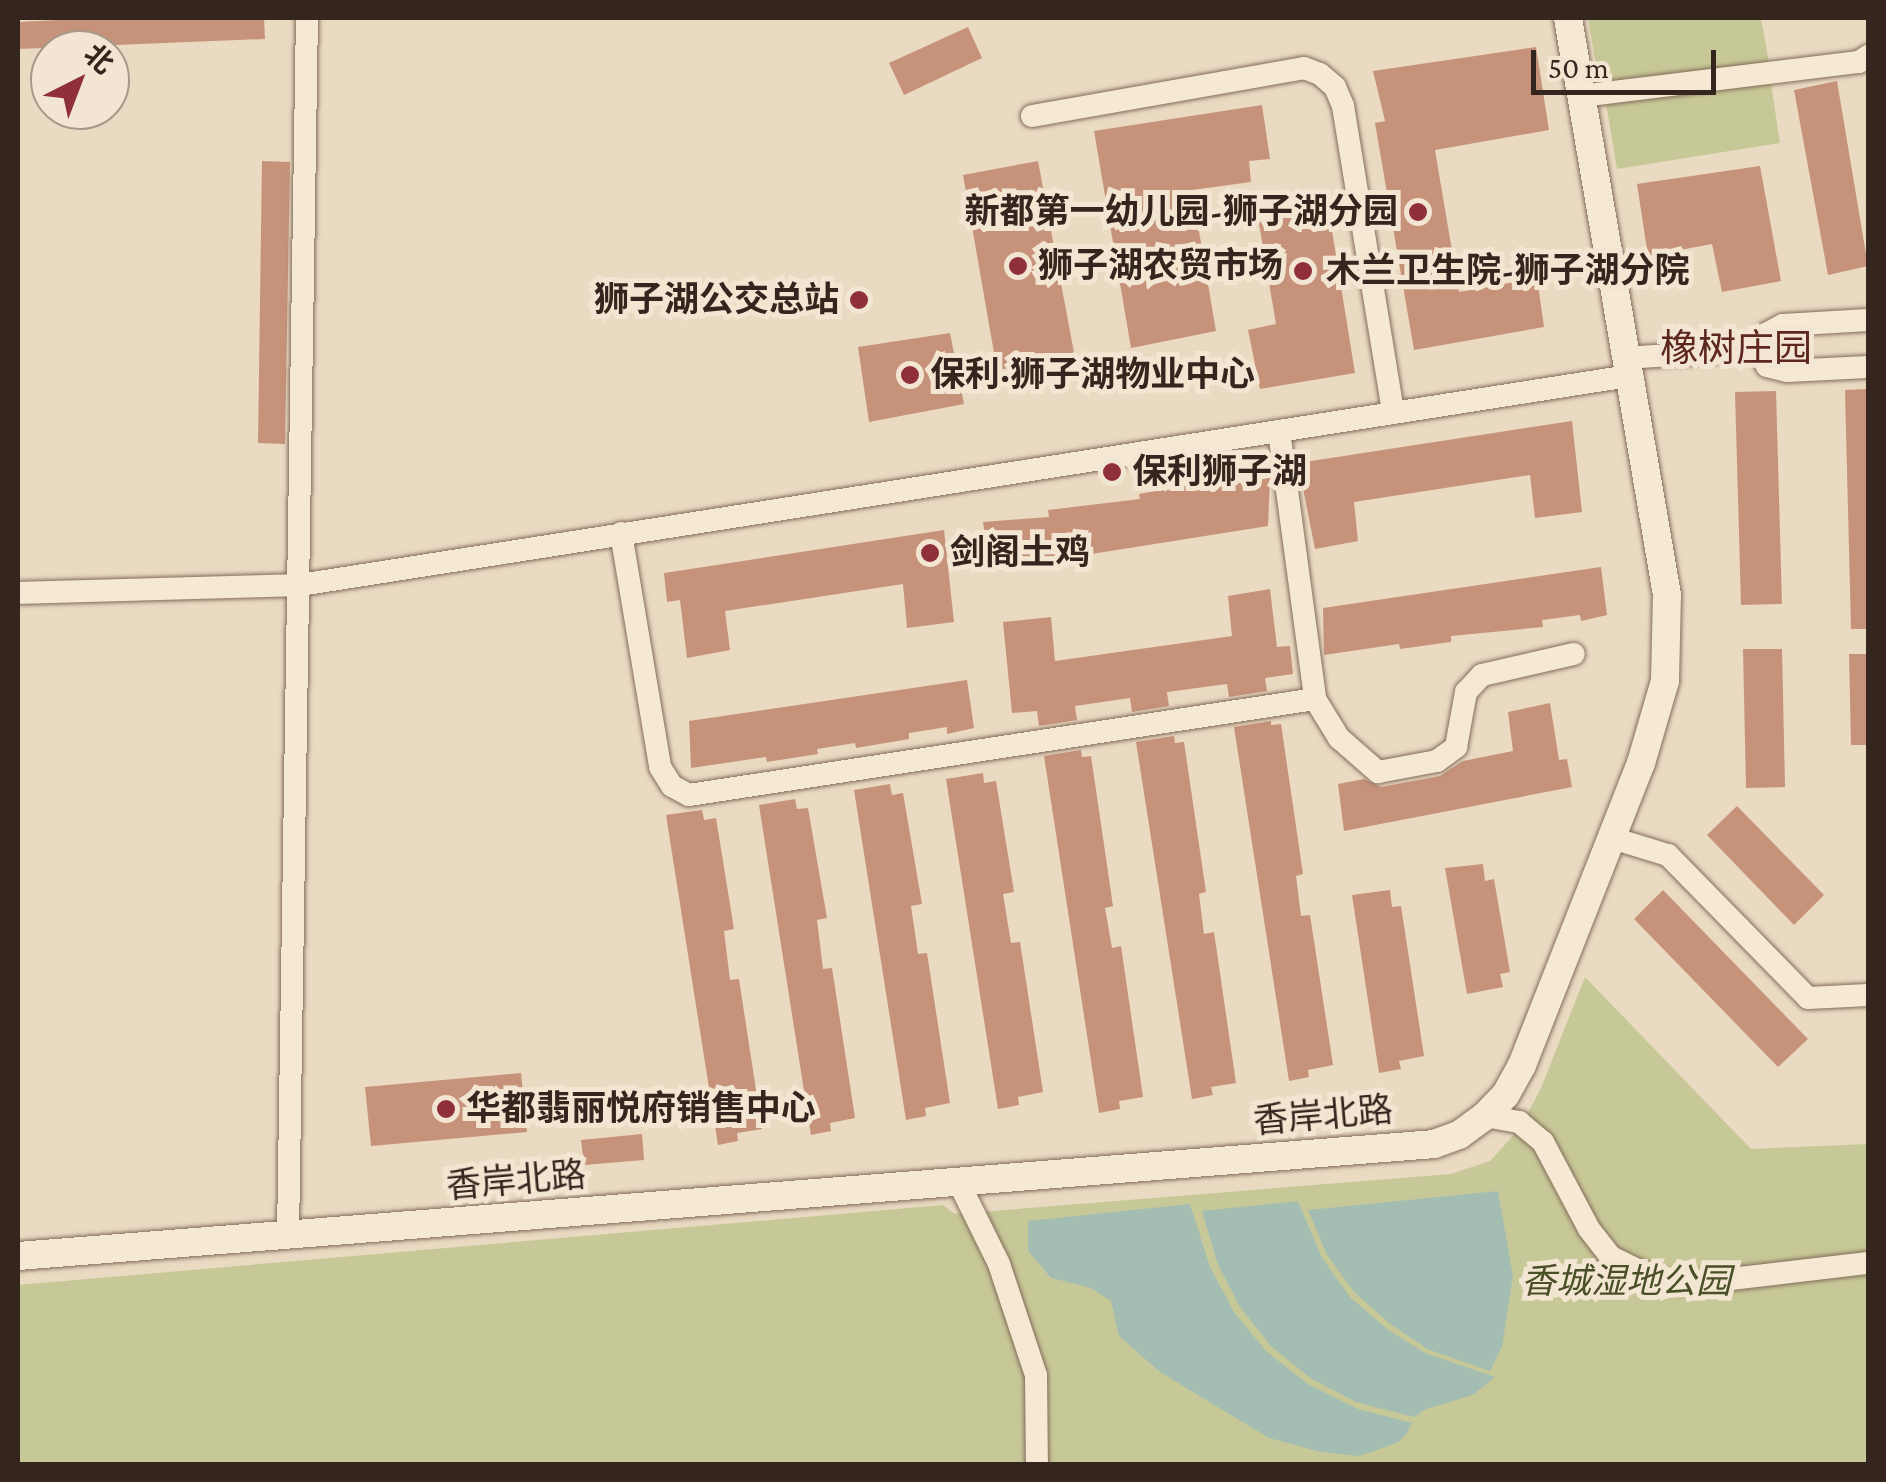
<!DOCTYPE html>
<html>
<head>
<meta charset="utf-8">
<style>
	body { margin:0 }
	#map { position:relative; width:1886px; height:1482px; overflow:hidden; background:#eadac2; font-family:"Crimson Pro","Noto Sans SC",serif }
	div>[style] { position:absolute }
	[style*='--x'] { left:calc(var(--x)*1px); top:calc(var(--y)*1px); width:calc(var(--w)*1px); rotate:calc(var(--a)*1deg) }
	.green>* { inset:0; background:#c7c897 }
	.water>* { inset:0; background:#a4bdb3 }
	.building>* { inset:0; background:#c6927a }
	.roads { filter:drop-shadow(0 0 2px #836c5b) drop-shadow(0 0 2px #836c5b) }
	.minor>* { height:22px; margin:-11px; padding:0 11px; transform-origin:11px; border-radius:11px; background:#f6e9d4 }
	.tertiary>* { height:28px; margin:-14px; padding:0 14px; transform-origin:14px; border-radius:14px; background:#f6e9d4 }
	.dots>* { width:28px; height:28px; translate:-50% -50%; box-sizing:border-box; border:5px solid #f2e5d1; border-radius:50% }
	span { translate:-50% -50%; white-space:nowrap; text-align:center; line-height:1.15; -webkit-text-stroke:10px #f2e5d1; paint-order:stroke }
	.poi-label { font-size:35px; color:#34261e; font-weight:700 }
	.right { translate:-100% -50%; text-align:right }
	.left { translate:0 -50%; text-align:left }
	.street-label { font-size:35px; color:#34261e }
	.park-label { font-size:35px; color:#494f26; font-style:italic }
	.neighbourhood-label { font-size:38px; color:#5d2720 }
	.frame { position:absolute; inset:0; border:20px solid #34261e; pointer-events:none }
	.north { position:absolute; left:30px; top:30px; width:100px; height:100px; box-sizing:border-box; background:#f2e5d1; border:2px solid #a69989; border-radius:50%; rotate:42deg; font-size:28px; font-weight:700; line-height:40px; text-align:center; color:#34261e }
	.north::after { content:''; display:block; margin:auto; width:35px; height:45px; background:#8e2f39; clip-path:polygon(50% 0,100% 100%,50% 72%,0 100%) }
	.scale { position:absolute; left:1531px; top:50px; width:185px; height:45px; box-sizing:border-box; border:5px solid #34261e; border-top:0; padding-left:12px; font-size:30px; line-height:35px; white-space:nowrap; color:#34261e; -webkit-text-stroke:8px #f2e5d1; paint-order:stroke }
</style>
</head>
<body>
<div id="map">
	<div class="green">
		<div style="clip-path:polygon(1588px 18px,1761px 18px,1769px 63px,1604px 82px,1598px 76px)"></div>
		<div style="clip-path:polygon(1771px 83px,1780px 143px,1617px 169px,1606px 103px)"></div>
		<div style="clip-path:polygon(1585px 977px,1751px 1149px,1868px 1144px,1868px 1464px,18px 1464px,18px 1285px,943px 1205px,955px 1214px,1451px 1174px,1490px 1161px,1520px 1128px,1541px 1088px)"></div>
	</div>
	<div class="water">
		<div style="clip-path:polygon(1498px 1191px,1513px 1276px,1502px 1347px,1490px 1371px,1427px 1349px,1389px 1323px,1354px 1292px,1327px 1255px,1308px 1210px)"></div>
		<div style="clip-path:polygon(1298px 1201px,1322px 1258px,1350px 1297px,1387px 1329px,1425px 1353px,1495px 1377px,1473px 1395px,1426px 1409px,1414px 1417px,1356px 1402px,1310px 1378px,1271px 1346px,1240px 1307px,1218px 1265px,1202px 1211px)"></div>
		<div style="clip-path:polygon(1190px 1204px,1210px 1267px,1234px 1312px,1266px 1351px,1308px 1384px,1358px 1409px,1412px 1423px,1406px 1435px,1397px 1443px,1359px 1456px,1321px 1452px,1269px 1438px,1160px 1372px,1119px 1336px,1111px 1301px,1091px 1288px,1051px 1278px,1028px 1251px,1028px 1221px)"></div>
	</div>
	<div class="building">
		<div style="clip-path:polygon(98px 18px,264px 18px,265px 39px,18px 49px,18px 22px)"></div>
		<div style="clip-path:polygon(968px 27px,982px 58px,904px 95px,889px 63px)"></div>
		<div style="clip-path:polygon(1536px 47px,1549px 130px,1435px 150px,1459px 292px,1537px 278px,1544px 327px,1414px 350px,1375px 123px,1385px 121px,1373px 71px)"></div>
		<div style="clip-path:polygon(1837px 81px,1868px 266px,1828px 275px,1794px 90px)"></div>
		<div style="clip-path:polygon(1262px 105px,1270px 159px,1249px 161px,1251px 182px,1192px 190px,1216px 331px,1131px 348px,1094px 131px)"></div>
		<div style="clip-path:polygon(262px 161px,290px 162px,285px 444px,258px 443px)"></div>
		<div style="clip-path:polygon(1038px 161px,1075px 358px,997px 370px,963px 175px)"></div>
		<div style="clip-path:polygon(1760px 166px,1781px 281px,1722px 292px,1712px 244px,1648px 256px,1637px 184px)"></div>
		<div style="clip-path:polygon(1328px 206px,1355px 373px,1260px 389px,1248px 330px,1276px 324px,1258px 218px)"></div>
		<div style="clip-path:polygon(950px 333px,964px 404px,869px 422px,858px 347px)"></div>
		<div style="clip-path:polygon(1868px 389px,1868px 629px,1851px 629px,1845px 390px)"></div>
		<div style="clip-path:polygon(1776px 391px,1782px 604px,1741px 605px,1735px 392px)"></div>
		<div style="clip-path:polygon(1572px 421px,1582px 512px,1535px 518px,1530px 475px,1354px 502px,1358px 541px,1315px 549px,1298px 463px)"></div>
		<div style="clip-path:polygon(1270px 478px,1268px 526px,991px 570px,983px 522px,1049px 517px,1048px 510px,1140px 499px,1139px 494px,1190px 485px,1191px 491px)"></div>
		<div style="clip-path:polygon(944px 530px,954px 622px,907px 628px,903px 584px,725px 611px,730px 650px,687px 658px,680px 600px,667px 602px,664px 573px)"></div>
		<div style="clip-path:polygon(1601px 567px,1607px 615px,1581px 621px,1580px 615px,1542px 620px,1543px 627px,1451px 636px,1451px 642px,1400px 649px,1399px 644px,1324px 655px,1323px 608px)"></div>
		<div style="clip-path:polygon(1270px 589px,1277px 647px,1290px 646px,1293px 674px,1265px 678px,1267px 691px,1229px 697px,1227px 684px,1167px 692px,1169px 706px,1132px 712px,1130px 698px,1075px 706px,1077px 720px,1039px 726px,1037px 711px,1012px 713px,1003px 622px,1051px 617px,1055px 661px,1232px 636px,1228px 596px)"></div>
		<div style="clip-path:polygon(1743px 649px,1782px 649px,1785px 787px,1746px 788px)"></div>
		<div style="clip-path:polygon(1849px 654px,1868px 654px,1868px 745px,1851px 745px)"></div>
		<div style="clip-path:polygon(967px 680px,974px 728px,947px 734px,947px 727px,909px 733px,909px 739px,856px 748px,855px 743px,817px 749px,818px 754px,767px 762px,766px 757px,691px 768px,689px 721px)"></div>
		<div style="clip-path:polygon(1550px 703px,1559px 760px,1567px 759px,1572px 787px,1344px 831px,1338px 784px,1364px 779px,1381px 787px,1440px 776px,1463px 761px,1513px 751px,1508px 712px)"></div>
		<div style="clip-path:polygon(1271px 721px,1271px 725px,1281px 724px,1303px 874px,1296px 876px,1301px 916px,1310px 915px,1333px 1065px,1308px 1070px,1309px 1077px,1289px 1081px,1234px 727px)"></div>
		<div style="clip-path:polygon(1174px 736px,1175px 743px,1184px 742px,1206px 892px,1199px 894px,1204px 934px,1214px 932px,1236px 1083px,1211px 1087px,1213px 1095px,1192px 1099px,1136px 742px)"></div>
		<div style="clip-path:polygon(1081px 750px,1082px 757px,1091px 756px,1113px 906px,1105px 908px,1112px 948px,1121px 946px,1143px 1097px,1119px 1101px,1120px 1109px,1099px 1113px,1044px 756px)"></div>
		<div style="clip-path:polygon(983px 773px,984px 783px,996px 781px,1014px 892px,1003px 894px,1011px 943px,1020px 942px,1043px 1092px,1018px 1097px,1019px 1105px,998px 1109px,946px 779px)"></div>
		<div style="clip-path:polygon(890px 784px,892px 795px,903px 793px,922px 904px,911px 906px,918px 954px,927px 953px,950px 1103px,925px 1108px,926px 1116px,906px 1120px,854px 790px)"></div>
		<div style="clip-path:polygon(795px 799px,797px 809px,808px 808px,827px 918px,817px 920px,823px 969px,832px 968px,855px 1118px,830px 1123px,831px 1131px,811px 1135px,759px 805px)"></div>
		<div style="clip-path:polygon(1737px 806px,1824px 895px,1794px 925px,1707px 835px)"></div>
		<div style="clip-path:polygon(702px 810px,704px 820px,716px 818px,734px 929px,724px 931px,730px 980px,739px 979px,762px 1129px,737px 1133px,738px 1141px,718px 1145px,666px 815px)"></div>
		<div style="clip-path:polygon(1483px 864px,1485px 881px,1494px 879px,1510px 972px,1500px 974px,1503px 987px,1467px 994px,1445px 868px)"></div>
		<div style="clip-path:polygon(1390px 890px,1392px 907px,1401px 906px,1424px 1056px,1399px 1061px,1401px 1069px,1379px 1073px,1352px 895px)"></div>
		<div style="clip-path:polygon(1663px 890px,1808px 1039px,1778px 1067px,1634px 919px)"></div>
		<div style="clip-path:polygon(521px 1073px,527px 1132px,371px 1146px,365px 1087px)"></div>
		<div style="clip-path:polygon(642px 1134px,644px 1160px,584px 1165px,581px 1140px)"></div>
	</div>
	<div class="roads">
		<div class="minor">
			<div style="--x:1581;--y:96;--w:280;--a:-7"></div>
			<div style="--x:1859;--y:62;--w:11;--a:-34"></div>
			<div style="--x:1032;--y:116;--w:276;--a:-10"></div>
			<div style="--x:1304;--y:68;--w:17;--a:21"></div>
			<div style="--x:1320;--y:74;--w:20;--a:41"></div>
			<div style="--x:1335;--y:87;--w:21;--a:67"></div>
			<div style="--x:1343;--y:106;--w:311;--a:80.7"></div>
			<div style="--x:1758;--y:349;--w:17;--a:-62"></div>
			<div style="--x:1766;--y:334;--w:19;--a:-28"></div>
			<div style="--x:1783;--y:325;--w:85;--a:-3.4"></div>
			<div style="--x:1758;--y:349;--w:19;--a:62"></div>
			<div style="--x:1767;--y:366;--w:21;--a:14"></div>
			<div style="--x:1787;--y:371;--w:81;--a:-2.8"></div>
			<div style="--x:1626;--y:358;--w:132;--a:-3.9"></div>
			<div style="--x:1279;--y:431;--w:270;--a:82.3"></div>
			<div style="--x:1315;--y:699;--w:46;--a:58.4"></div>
			<div style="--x:1339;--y:738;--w:52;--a:41.1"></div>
			<div style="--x:1378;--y:772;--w:60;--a:-10.6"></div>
			<div style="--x:1437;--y:761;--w:24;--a:-36"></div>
			<div style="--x:1456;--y:747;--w:56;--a:-79.7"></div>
			<div style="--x:1466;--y:692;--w:23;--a:-47"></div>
			<div style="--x:1482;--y:675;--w:94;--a:-12.9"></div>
			<div style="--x:621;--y:533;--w:237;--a:80.5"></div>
			<div style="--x:660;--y:767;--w:22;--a:58"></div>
			<div style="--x:672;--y:786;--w:19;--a:28"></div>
			<div style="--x:689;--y:795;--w:633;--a:-8.72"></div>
			<div style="--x:18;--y:593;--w:282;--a:-1.6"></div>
			<div style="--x:300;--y:585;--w:1345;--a:-8.94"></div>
			<div style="--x:1612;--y:838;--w:59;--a:16.9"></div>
			<div style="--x:1668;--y:855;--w:200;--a:45.6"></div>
			<div style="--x:1808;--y:998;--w:60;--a:-2.9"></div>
			<div style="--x:1485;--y:1116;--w:35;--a:10"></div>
			<div style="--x:1519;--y:1122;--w:31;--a:40"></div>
			<div style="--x:1543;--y:1142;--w:98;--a:62.1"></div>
			<div style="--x:1589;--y:1229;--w:36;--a:52"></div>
			<div style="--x:1611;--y:1257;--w:32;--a:26"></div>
			<div style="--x:1640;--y:1271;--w:35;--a:20"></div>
			<div style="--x:1673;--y:1283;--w:33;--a:-2"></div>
			<div style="--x:1706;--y:1282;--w:163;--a:-6.7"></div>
			<div style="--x:959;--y:1183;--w:90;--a:63.7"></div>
			<div style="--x:999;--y:1264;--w:117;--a:71.6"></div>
			<div style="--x:1036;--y:1375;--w:89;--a:89.4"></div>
			<div style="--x:288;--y:1237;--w:1219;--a:-89.11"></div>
		</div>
		<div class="tertiary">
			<div style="--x:18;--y:1256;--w:1420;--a:-4.52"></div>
			<div style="--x:1434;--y:1144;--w:27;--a:-20"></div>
			<div style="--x:1459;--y:1135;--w:32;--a:-36"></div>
			<div style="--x:1485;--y:1116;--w:30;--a:-46"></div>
			<div style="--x:1506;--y:1094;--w:33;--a:-61"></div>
			<div style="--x:1522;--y:1065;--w:325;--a:-68.5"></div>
			<div style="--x:1641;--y:763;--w:85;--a:-73.7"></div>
			<div style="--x:1665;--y:681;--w:86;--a:-88.7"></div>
			<div style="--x:1667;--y:595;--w:585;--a:-99.74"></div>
		</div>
	</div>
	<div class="dots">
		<div style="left:1418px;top:212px;background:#8e2f39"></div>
		<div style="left:1018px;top:266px;background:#8e2f39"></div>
		<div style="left:1303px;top:271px;background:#8e2f39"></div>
		<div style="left:859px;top:300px;background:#8e2f39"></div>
		<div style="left:910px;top:375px;background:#8e2f39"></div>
		<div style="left:1112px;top:472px;background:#8e2f39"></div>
		<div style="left:930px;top:553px;background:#8e2f39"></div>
		<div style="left:446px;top:1109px;background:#8e2f39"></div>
	</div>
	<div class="poi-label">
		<span class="right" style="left:1398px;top:212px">新都第一幼儿园-狮子湖分园</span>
		<span class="left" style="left:1038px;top:266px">狮子湖农贸市场</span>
		<span class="left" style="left:1326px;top:271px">木兰卫生院-狮子湖分院</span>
		<span class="right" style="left:839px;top:300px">狮子湖公交总站</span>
		<span class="left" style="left:930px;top:375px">保利·狮子湖物业中心</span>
		<span class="left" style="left:1132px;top:472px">保利狮子湖</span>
		<span class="left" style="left:950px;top:553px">剑阁土鸡</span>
		<span class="left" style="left:466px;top:1109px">华都翡丽悦府销售中心</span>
	</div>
	<div class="street-label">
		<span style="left:1323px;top:1116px;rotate:-5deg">香岸北路</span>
		<span style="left:516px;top:1181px;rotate:-5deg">香岸北路</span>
	</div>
	<div class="park-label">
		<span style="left:1626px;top:1282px">香城湿地公园</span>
	</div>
	<div class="neighbourhood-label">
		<span style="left:1736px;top:349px">橡树庄园</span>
	</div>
	<div class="frame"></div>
	<div class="north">北</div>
	<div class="scale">50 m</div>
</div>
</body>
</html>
